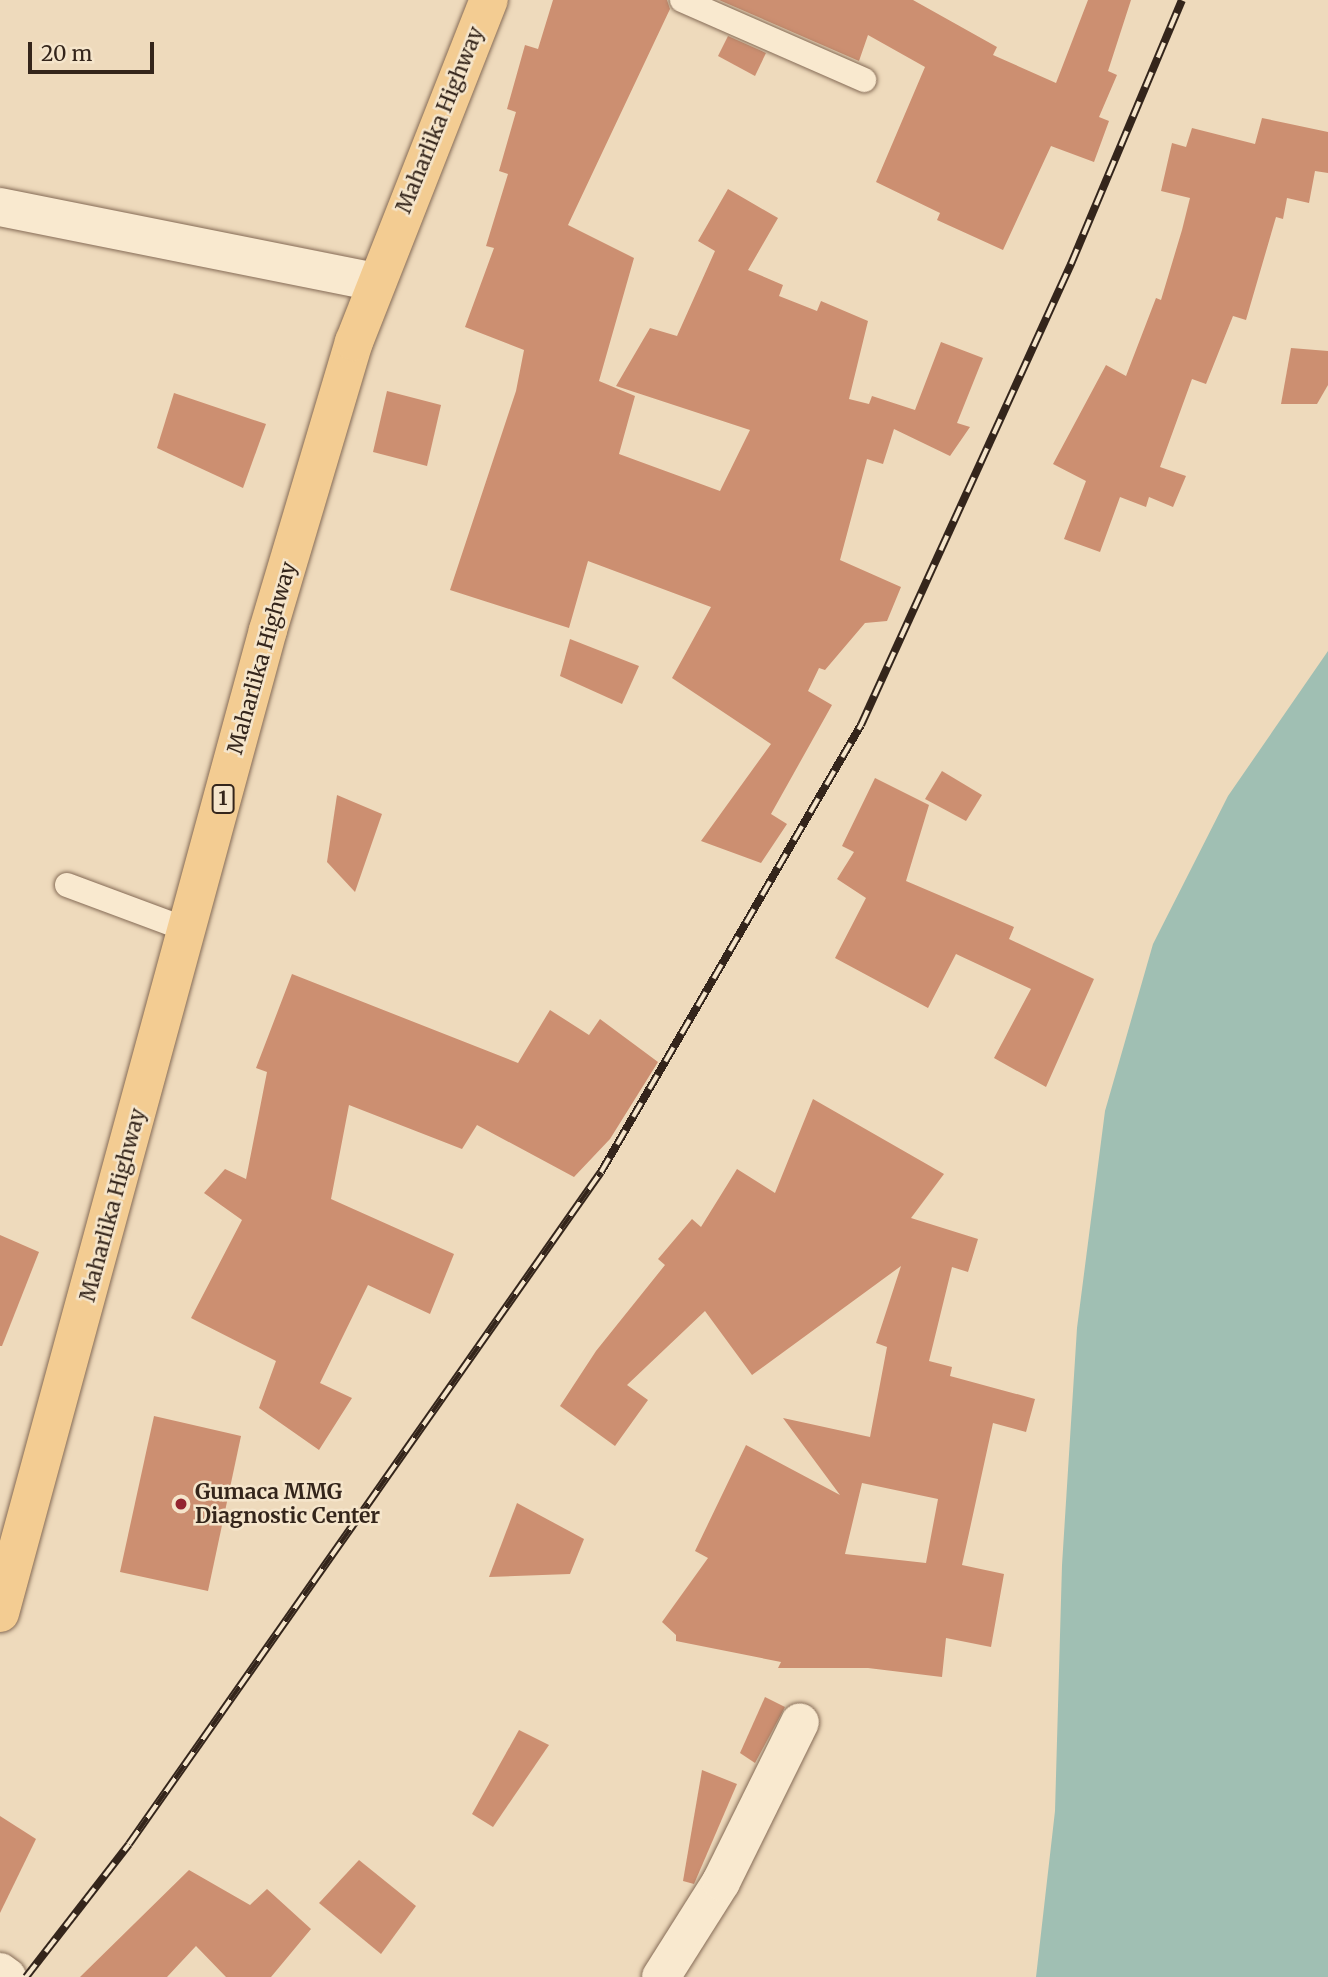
<!DOCTYPE html>
<html>
<head>
<meta charset="utf-8">
<style>
	body { margin:0 }
	#map { position:relative; width:1328px; height:1977px; overflow:hidden; background:#eedabc; font-family:Merriweather,serif }
	div>[style] { position:absolute }
	[style*='--x'] { left:calc(var(--x)*1px); top:calc(var(--y)*1px); width:calc(var(--w)*1px); rotate:calc(var(--a)*1deg) }
	.water>* { inset:0; background:#a0bfb3 }
	.building>* { inset:0; background:#cc8f71 }
	.roads { filter:drop-shadow(0 0 2px #856b56) drop-shadow(0 0 2px #856b56) }
	.service>* { height:24px; margin:-12px; padding:0 12px; transform-origin:12px; border-radius:12px; background:#f9e9cf }
	.minor>* { height:38px; margin:-19px; padding:0 19px; transform-origin:19px; border-radius:19px; background:#f9e9cf }
	.primary>* { height:38px; margin:-19px; padding:0 19px; transform-origin:19px; border-radius:19px; background:#f3cc92 }
	.rail>* { height:8px; margin-top:-4px; transform-origin:0; background:repeating-linear-gradient(90deg,#f5e5cb 0 16px,#34251b 0 32px); box-sizing:border-box; border-block:2px solid #34251b }
	.dots>* { width:19px; height:19px; translate:-50% -50%; box-sizing:border-box; border:4px solid #f5e5cb; border-radius:50% }
	span { translate:-50% -50%; white-space:nowrap; text-align:center; line-height:1.15; -webkit-text-stroke:5px #f5e5cb; paint-order:stroke }
	.shield-label span { padding:2px 5px; background:#f5e5cb; border:2px solid; border-radius:5px; -webkit-text-stroke-width:0 }
	.shield-label { font-size:19px; color:#34251b; font-weight:700 }
	.street-label { font-size:21px; color:#34251b }
	.poi-label { font-size:21px; color:#34251b; font-weight:700 }
	.left { translate:0 -50%; text-align:left }
	.scale { position:absolute; left:28px; top:42px; width:126px; height:32px; box-sizing:border-box; border:4px solid #34251b; border-top:0; padding-left:9px; font-size:21px; line-height:24px; white-space:nowrap; color:#34251b; -webkit-text-stroke:5px #f5e5cb; paint-order:stroke }
</style>
</head>
<body>
<div id="map">
	<div class="water">
		<div style="clip-path:polygon(1328px 651px,1328px 1977px,1036px 1977px,1055px 1811px,1062px 1565px,1077px 1328px,1105px 1111px,1153px 944px,1228px 796px)"></div>
	</div>
	<div class="building">
		<div style="clip-path:polygon(553px 0,667px 0,670px 9px,568px 225px,634px 258px,599px 381px,635px 396px,619px 454px,720px 491px,750px 430px,616px 386px,650px 328px,677px 336px,715px 251px,698px 241px,728px 189px,778px 218px,748px 270px,783px 285px,779px 296px,817px 311px,821px 301px,868px 321px,849px 399px,869px 404px,872px 396px,915px 410px,941px 342px,983px 358px,957px 423px,970px 427px,950px 456px,894px 429px,883px 464px,867px 459px,840px 560px,901px 587px,887px 621px,865px 623px,825px 670px,819px 668px,808px 691px,832px 705px,771px 814px,787px 824px,761px 863px,701px 841px,771px 744px,672px 678px,711px 607px,588px 561px,569px 628px,450px 590px,516px 391px,524px 350px,465px 327px,494px 248px,486px 246px,508px 174px,499px 171px,516px 112px,507px 109px,525px 45px,538px 49px)"></div>
		<div style="clip-path:polygon(719px 0,913px 0,997px 47px,993px 55px,1056px 83px,1088px 0,1131px 0,1108px 71px,1117px 75px,1099px 117px,1109px 121px,1094px 162px,1051px 146px,1003px 250px,937px 220px,940px 213px,876px 182px,925px 67px,868px 35px,859px 61px)"></div>
		<div style="clip-path:polygon(728px 36px,766px 53px,755px 76px,718px 56px)"></div>
		<div style="clip-path:polygon(1262px 118px,1328px 132px,1328px 173px,1315px 171px,1309px 203px,1287px 198px,1283px 219px,1276px 217px,1246px 320px,1233px 316px,1206px 384px,1192px 379px,1160px 467px,1186px 476px,1173px 507px,1149px 497px,1146px 507px,1120px 497px,1100px 552px,1064px 539px,1086px 481px,1053px 464px,1106px 365px,1126px 376px,1156px 298px,1161px 300px,1182px 230px,1190px 198px,1161px 191px,1172px 143px,1186px 147px,1192px 128px,1255px 144px)"></div>
		<div style="clip-path:polygon(1291px 348px,1328px 351px,1328px 385px,1317px 404px,1281px 404px)"></div>
		<div style="clip-path:polygon(387px 391px,441px 405px,427px 466px,373px 452px)"></div>
		<div style="clip-path:polygon(174px 393px,266px 424px,243px 488px,157px 448px)"></div>
		<div style="clip-path:polygon(570px 639px,639px 666px,622px 704px,560px 676px)"></div>
		<div style="clip-path:polygon(942px 771px,982px 795px,966px 821px,925px 799px)"></div>
		<div style="clip-path:polygon(875px 778px,929px 805px,906px 881px,1014px 927px,1009px 939px,1094px 979px,1046px 1087px,994px 1058px,1031px 989px,956px 954px,928px 1008px,835px 958px,866px 898px,837px 879px,854px 852px,842px 846px)"></div>
		<div style="clip-path:polygon(337px 795px,382px 814px,355px 892px,327px 862px)"></div>
		<div style="clip-path:polygon(292px 974px,518px 1063px,550px 1010px,589px 1035px,600px 1019px,658px 1062px,610px 1139px,574px 1177px,477px 1125px,462px 1149px,349px 1105px,331px 1199px,454px 1254px,430px 1314px,368px 1285px,320px 1383px,352px 1398px,319px 1450px,259px 1408px,276px 1361px,191px 1318px,242px 1220px,204px 1193px,225px 1169px,246px 1179px,267px 1072px,256px 1068px)"></div>
		<div style="clip-path:polygon(evenodd,813px 1099px,944px 1174px,911px 1218px,978px 1239px,968px 1272px,952px 1267px,929px 1361px,952px 1367px,950px 1376px,1035px 1399px,1026px 1432px,993px 1423px,962px 1565px,1004px 1574px,991px 1647px,946px 1638px,942px 1677px,868px 1668px,778px 1668px,781px 1662px,676px 1641px,676px 1635px,662px 1622px,708px 1558px,695px 1551px,746px 1445px,840px 1495px,783px 1418px,870px 1437px,887px 1347px,876px 1343px,901px 1266px,752px 1375px,705px 1311px,627px 1385px,648px 1400px,615px 1446px,560px 1406px,596px 1351px,665px 1265px,658px 1259px,692px 1219px,701px 1227px,737px 1169px,775px 1193px,813px 1099px,862px 1483px,938px 1499px,926px 1563px,845px 1554px,862px 1483px)"></div>
		<div style="clip-path:polygon(0 1235px,39px 1252px,2px 1346px,0 1346px)"></div>
		<div style="clip-path:polygon(154px 1416px,241px 1436px,208px 1591px,120px 1572px)"></div>
		<div style="clip-path:polygon(517px 1503px,584px 1539px,570px 1574px,489px 1577px)"></div>
		<div style="clip-path:polygon(765px 1697px,785px 1707px,755px 1763px,740px 1753px)"></div>
		<div style="clip-path:polygon(519px 1730px,549px 1745px,493px 1827px,472px 1814px)"></div>
		<div style="clip-path:polygon(702px 1770px,737px 1784px,694px 1884px,683px 1881px)"></div>
		<div style="clip-path:polygon(0 1816px,36px 1839px,0 1913px)"></div>
		<div style="clip-path:polygon(359px 1860px,416px 1906px,381px 1954px,319px 1903px)"></div>
		<div style="clip-path:polygon(189px 1870px,250px 1905px,267px 1889px,311px 1929px,271px 1977px,226px 1977px,196px 1946px,167px 1977px,80px 1977px)"></div>
	</div>
	<div class="roads">
		<div class="service">
			<div style="--x:682;--y:0;--w:199;--a:23.7"></div>
			<div style="--x:67;--y:885;--w:129;--a:20.4"></div>
		</div>
		<div class="minor">
			<div style="--x:0;--y:207;--w:381;--a:11.3"></div>
			<div style="--x:0;--y:1972;--w:9;--a:36"></div>
			<div style="--x:661;--y:1977;--w:112;--a:-57.7"></div>
			<div style="--x:721;--y:1882;--w:178;--a:-63.7"></div>
		</div>
		<div class="primary">
			<div style="--x:0;--y:1613;--w:1019;--a:-74.75"></div>
			<div style="--x:268;--y:630;--w:301;--a:-73.4"></div>
			<div style="--x:354;--y:342;--w:368;--a:-68.5"></div>
		</div>
	</div>
	<div class="rail">
		<div style="--x:26;--y:1977;--w:168;--a:-52.2"></div>
		<div style="--x:129;--y:1844;--w:821;--a:-54.92"></div>
		<div style="--x:601;--y:1172;--w:517;--a:-59.82"></div>
		<div style="--x:861;--y:725;--w:507;--a:-65.51"></div>
		<div style="--x:1071;--y:264;--w:286;--a:-67.2"></div>
	</div>
	<div class="dots">
		<div style="left:181px;top:1504px;background:#942530"></div>
	</div>
	<div class="shield-label">
		<span style="left:223px;top:799px">1</span>
	</div>
	<div class="street-label">
		<span style="left:440px;top:120px;rotate:-68deg">Maharlika Highway</span>
		<span style="left:262px;top:658px;rotate:-74deg">Maharlika Highway</span>
		<span style="left:113px;top:1205px;rotate:-75deg">Maharlika Highway</span>
	</div>
	<div class="poi-label">
		<span class="left" style="left:195px;top:1504px">Gumaca MMG<br>Diagnostic Center</span>
	</div>
	<div class="scale">20 m</div>
</div>
</body>
</html>
